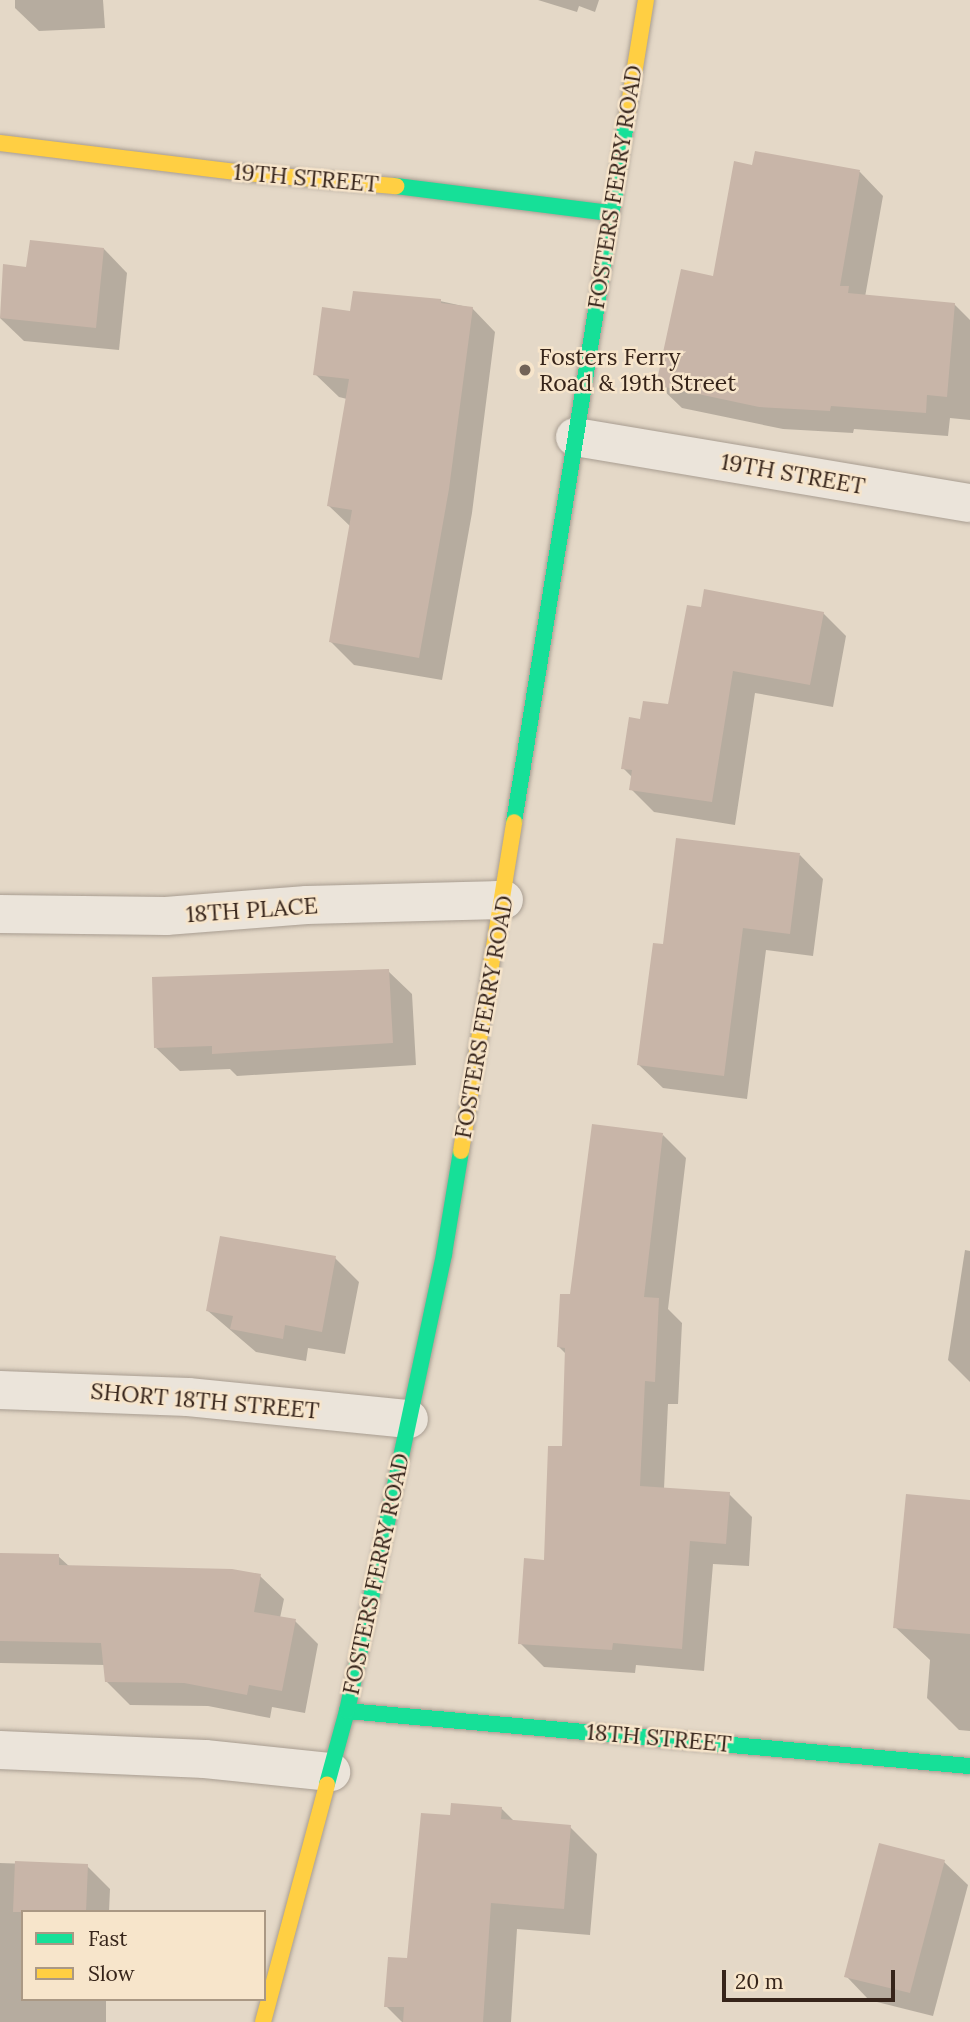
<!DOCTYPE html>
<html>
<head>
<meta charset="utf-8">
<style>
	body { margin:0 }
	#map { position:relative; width:970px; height:2022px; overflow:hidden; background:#e4d8c7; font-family:Lora,serif }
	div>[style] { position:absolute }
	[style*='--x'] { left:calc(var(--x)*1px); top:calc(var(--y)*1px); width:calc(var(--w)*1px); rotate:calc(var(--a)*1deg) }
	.shadow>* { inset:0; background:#0003 }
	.building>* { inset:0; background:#c8b5a8 }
	.roads { filter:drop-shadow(0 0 2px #a89d91) drop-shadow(0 0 2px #a89d91) }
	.street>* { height:38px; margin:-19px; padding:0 19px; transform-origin:19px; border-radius:19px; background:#ebe4da }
	.fast>* { height:16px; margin:-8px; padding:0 8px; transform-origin:8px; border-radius:8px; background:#16e098 }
	.slow>* { height:16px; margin:-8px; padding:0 8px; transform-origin:8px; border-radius:8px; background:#ffcf43 }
	.dots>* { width:19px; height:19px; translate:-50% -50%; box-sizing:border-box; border:4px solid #f7e5cb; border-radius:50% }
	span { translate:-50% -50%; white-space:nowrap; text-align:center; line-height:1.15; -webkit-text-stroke:5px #f7e5cb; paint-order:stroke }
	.street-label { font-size:23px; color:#36241a }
	.poi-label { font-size:23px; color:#36241a }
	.left { translate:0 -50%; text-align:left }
	.legend { position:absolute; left:21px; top:1910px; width:245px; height:91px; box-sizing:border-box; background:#f7e5cb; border:2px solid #aa9884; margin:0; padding:9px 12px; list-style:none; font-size:21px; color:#36241a }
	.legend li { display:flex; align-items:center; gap:14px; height:35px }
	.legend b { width:35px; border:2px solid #aa9884 }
	.scale { position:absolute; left:722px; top:1970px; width:173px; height:32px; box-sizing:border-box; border:4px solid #36241a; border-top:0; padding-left:9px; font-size:21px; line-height:24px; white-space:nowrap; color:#36241a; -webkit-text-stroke:5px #f7e5cb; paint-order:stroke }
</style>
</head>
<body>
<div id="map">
	<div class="shadow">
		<div style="clip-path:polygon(15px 0,103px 0,105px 28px,39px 31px,15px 8px)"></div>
		<div style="clip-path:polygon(538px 0,599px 0,595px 12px,579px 6px,577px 12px)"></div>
		<div style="clip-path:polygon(754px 167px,860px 172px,883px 196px,865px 297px,954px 304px,970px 320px,970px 420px,950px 418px,948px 436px,854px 429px,853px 433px,783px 429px,682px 408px,658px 385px,715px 278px)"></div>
		<div style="clip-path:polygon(104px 249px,127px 273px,119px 350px,24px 341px,0 318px,28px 269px)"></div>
		<div style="clip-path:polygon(440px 301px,472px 308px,495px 332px,472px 513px,442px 680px,354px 665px,331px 642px,351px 527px,329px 506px,347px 399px,339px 397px,315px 374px,352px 313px)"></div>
		<div style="clip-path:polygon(823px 613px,846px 636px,833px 707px,755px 693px,735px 825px,654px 812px,631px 789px,633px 778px,623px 768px,642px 721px)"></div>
		<div style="clip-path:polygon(800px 855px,823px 879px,813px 956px,766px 950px,747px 1099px,663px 1088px,639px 1065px,664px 946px)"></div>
		<div style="clip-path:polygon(388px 971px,412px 994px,416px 1065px,237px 1076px,230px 1069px,180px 1071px,156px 1048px)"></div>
		<div style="clip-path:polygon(663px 1135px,686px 1158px,668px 1309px,682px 1323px,678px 1404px,668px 1404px,664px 1489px,729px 1494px,752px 1517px,749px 1566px,713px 1564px,704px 1671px,636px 1665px,635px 1673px,544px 1667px,520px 1643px,546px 1561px,564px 1448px,567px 1355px,559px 1347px,572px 1296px)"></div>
		<div style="clip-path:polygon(965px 1250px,970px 1251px,970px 1382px,948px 1360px)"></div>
		<div style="clip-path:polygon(335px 1258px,359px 1282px,345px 1354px,308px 1348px,306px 1361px,256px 1352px,208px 1311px)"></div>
		<div style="clip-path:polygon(970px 1502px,970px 1731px,959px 1730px,927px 1698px,930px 1660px,895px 1627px)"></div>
		<div style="clip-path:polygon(0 1554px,58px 1556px,70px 1567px,260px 1576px,284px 1599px,280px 1618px,295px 1621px,318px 1644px,305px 1713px,272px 1707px,270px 1718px,208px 1706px,130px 1705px,106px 1681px,105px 1665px,0 1663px)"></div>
		<div style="clip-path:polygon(501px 1808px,515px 1822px,570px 1827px,597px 1854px,590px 1935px,517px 1929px,511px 2022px,402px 2022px,386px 2006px,408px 1960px,452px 1817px)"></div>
		<div style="clip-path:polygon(944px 1862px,968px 1885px,933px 2016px,869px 2000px,846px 1976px)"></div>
		<div style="clip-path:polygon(0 1863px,87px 1866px,110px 1889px,109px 1912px,23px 1912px,23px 1999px,106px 1999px,106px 2022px,0 2022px)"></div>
	</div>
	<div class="building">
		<div style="clip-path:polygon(755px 151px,860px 170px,840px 286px,849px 286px,848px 293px,955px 303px,947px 397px,927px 395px,926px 413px,831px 406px,830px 411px,759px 407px,656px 385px,681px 269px,713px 276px,734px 161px,752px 165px)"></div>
		<div style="clip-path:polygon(30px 240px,104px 248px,96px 328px,0 318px,3px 264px,26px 267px)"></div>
		<div style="clip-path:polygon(353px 291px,441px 299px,441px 303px,473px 307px,449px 489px,419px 658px,329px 642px,352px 510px,327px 506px,349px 379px,313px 375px,322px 307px,350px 311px)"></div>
		<div style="clip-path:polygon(704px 589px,824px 612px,810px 685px,733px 671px,712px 802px,629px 790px,632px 770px,621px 769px,629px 717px,640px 719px,643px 701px,668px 704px,687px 605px,701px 607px)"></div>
		<div style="clip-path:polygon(676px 838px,800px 853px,790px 934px,743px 928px,724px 1076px,637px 1065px,653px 943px,663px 944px)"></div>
		<div style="clip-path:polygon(389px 969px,393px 1043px,212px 1054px,212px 1046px,154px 1048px,152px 977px)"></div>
		<div style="clip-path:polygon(592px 1124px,663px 1133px,644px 1297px,659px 1298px,655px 1382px,645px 1381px,640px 1486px,730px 1492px,726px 1544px,690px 1541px,682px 1649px,613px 1643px,612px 1650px,518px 1644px,524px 1558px,544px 1560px,548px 1446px,562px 1446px,565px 1348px,557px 1347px,560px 1294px,570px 1294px)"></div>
		<div style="clip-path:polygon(220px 1236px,336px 1256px,322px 1332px,285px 1325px,283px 1339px,230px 1329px,233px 1316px,206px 1311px)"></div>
		<div style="clip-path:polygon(906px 1494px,970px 1500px,970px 1634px,893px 1628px)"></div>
		<div style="clip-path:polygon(0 1553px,59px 1554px,59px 1565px,232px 1569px,261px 1574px,254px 1612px,296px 1619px,282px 1691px,249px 1685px,247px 1695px,184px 1683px,105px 1682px,101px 1643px,0 1641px)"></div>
		<div style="clip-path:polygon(451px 1803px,502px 1807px,501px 1819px,571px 1825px,564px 1909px,491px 1903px,483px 2022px,403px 2022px,404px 2007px,384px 2007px,388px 1957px,407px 1958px,421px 1813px,450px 1815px)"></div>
		<div style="clip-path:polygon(879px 1843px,945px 1860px,910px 1993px,844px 1977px)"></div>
		<div style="clip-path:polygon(15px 1861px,88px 1864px,86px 1912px,13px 1912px)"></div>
	</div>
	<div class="roads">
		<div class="street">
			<div style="--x:575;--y:437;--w:400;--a:9.5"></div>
			<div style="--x:0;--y:914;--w:166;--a:0.7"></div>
			<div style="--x:166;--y:916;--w:141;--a:-4.5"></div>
			<div style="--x:307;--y:905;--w:197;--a:-1.5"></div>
			<div style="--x:0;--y:1390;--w:188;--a:2.1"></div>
			<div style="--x:188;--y:1397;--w:222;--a:5.7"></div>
			<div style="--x:0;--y:1750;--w:205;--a:2.5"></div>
			<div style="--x:205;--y:1759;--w:127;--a:5.9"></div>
		</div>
		<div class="fast">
			<div style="--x:396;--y:186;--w:217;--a:7.2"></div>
			<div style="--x:514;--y:822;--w:714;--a:-80.89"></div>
			<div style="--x:347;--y:1711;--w:625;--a:5.05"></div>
			<div style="--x:327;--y:1784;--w:76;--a:-74.7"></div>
			<div style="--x:347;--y:1711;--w:467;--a:-78"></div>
			<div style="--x:444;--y:1254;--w:104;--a:-80.6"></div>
		</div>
		<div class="slow">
			<div style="--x:627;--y:117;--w:119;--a:-80.8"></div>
			<div style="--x:0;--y:143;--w:248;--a:7"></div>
			<div style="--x:246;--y:173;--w:151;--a:5"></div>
			<div style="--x:461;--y:1151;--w:333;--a:-80.8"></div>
			<div style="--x:263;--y:2022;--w:246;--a:-74.9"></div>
		</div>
	</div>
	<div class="dots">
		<div style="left:525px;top:370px;background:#736357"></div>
	</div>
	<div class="street-label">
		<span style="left:306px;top:178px;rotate:5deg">19TH STREET</span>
		<span style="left:615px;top:187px;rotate:-81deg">FOSTERS FERRY ROAD</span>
		<span style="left:793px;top:474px;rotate:10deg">19TH STREET</span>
		<span style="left:252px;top:910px;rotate:-4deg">18TH PLACE</span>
		<span style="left:484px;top:1017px;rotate:-80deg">FOSTERS FERRY ROAD</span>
		<span style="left:205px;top:1401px;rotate:5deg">SHORT 18TH STREET</span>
		<span style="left:376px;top:1574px;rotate:-78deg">FOSTERS FERRY ROAD</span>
		<span style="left:659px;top:1738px;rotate:5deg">18TH STREET</span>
	</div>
	<div class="poi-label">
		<span class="left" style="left:539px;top:370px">Fosters Ferry<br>Road &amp; 19th Street</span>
	</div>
	<ul class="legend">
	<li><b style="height:9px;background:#16e098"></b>Fast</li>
	<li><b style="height:9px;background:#ffcf43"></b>Slow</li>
	</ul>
	<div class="scale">20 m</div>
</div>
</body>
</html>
